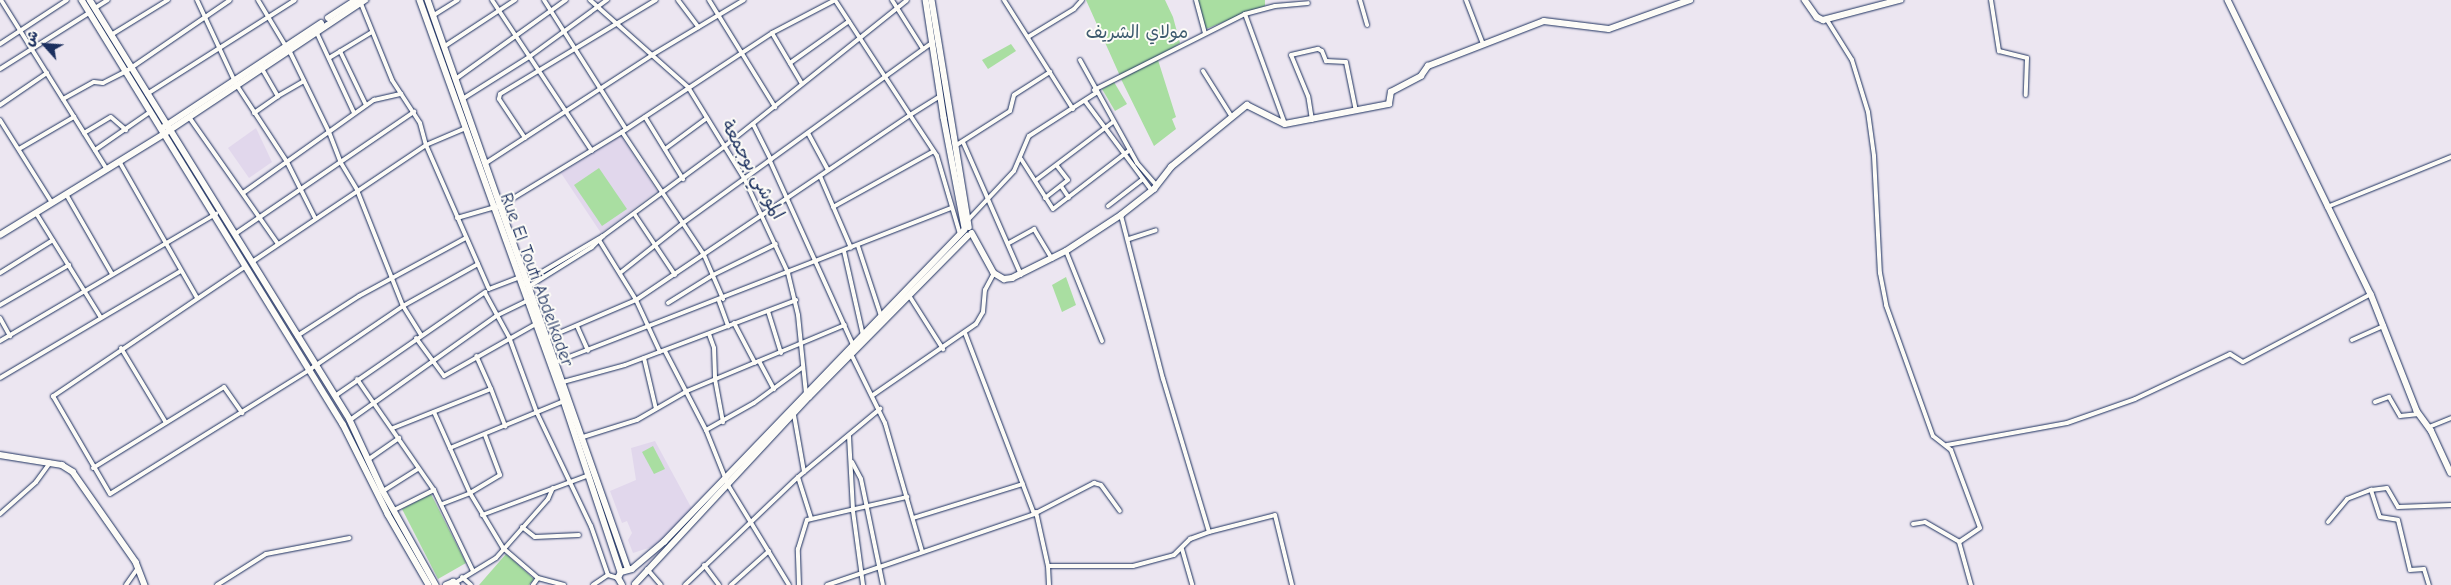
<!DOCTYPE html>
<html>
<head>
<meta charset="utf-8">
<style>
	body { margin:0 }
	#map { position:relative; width:2451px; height:585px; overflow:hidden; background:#ece6f1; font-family:"Comic Neue","Playpen Sans Arabic",sans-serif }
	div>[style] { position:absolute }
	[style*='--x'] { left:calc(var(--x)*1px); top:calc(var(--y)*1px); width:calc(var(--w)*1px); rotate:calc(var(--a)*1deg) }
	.built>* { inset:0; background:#e1d7ec }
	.green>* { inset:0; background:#a9dea1 }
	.roads { filter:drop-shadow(0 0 1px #1b2f5e) drop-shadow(0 0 1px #1b2f5e) }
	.street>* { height:4px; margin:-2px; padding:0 2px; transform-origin:2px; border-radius:2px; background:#fdfcf7 }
	.secondary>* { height:5.5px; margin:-2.75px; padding:0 2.75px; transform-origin:2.75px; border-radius:2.75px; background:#fdfcf7 }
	span { translate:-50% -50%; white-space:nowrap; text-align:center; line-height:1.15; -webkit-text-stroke:4px #fdfcf7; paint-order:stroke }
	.park-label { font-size:18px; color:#3e5b6f }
	.street-label { font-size:18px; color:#1b2f5e }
	.north { position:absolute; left:20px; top:20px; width:50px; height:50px; -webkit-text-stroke:4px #fdfcf7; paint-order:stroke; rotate:296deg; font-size:14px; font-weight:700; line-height:20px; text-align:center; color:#1b2f5e }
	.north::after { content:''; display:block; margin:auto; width:18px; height:22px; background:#1b2f5e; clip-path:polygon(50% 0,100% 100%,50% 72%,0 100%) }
</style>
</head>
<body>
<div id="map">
	<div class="built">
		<div style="clip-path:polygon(256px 128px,272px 162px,249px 178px,228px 148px)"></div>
		<div style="clip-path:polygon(621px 136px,657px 191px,601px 233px,561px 173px)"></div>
		<div style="clip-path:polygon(655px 441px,692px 509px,658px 545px,633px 553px,628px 540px,632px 533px,627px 521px,622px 523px,610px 491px,636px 480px,631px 448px)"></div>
	</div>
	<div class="green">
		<div style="clip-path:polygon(1086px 0,1165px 0,1173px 17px,1180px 43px,1149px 64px,1158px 60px,1176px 117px,1172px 119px,1176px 129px,1154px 146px,1121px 79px,1138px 70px,1120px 76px)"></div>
		<div style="clip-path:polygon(1197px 0,1265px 0,1265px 6px,1206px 29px)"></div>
		<div style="clip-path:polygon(1011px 44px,1016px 51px,988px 69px,982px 60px)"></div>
		<div style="clip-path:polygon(1114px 82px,1127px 104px,1115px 111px,1102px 89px)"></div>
		<div style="clip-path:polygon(599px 168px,627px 209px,602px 226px,574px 185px)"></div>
		<div style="clip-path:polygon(1066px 277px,1076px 305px,1062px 312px,1052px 285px)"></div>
		<div style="clip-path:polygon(653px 446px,665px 469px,654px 474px,642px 452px)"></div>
		<div style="clip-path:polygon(431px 494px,466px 563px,438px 579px,402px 509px)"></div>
		<div style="clip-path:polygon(506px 554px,534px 579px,529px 585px,479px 585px)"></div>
	</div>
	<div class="roads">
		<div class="street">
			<div style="--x:1;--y:0;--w:198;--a:58"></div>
			<div style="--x:197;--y:0;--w:93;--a:65.1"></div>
			<div style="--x:236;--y:84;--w:93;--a:56.8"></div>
			<div style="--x:287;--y:162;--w:63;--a:63.4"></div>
			<div style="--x:258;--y:0;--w:52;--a:59"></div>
			<div style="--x:492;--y:0;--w:181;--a:56.5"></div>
			<div style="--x:544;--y:0;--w:153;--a:57.6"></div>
			<div style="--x:590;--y:0;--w:131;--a:41.6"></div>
			<div style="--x:688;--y:87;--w:107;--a:58.4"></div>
			<div style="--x:744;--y:178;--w:105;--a:65.1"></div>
			<div style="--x:788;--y:273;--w:43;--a:76.6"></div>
			<div style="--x:798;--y:315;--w:79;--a:84.2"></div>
			<div style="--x:678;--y:0;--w:34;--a:53"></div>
			<div style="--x:709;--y:0;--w:126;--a:58.3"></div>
			<div style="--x:835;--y:0;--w:137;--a:56.9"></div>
			<div style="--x:910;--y:115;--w:36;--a:-32"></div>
			<div style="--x:892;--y:0;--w:58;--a:57.7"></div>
			<div style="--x:1004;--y:0;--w:129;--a:57.7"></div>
			<div style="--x:1196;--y:0;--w:34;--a:75"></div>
			<div style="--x:1360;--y:0;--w:26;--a:74"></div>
			<div style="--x:1466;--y:0;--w:47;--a:68.9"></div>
			<div style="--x:1991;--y:0;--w:52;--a:81.1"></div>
			<div style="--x:1999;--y:51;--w:29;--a:14"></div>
			<div style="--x:2027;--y:58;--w:37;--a:92"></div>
			<div style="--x:360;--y:1;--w:85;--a:67.9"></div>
			<div style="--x:392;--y:80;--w:51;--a:56.9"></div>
			<div style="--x:420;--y:123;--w:23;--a:75"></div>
			<div style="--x:426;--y:145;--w:157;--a:66.4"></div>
			<div style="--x:489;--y:289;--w:31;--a:-21"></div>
			<div style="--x:95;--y:8;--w:15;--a:-32"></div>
			<div style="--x:1245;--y:14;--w:117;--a:70"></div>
			<div style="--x:434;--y:15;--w:28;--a:-32"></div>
			<div style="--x:1827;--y:20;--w:47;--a:58"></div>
			<div style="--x:1852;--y:60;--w:54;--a:72.9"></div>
			<div style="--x:1868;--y:112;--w:44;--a:82.2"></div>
			<div style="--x:1874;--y:156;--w:117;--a:87.1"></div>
			<div style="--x:1880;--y:273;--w:33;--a:79"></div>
			<div style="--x:1886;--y:305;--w:139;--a:70.3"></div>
			<div style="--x:1933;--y:436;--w:23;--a:38"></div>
			<div style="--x:1951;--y:450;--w:83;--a:69.6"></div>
			<div style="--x:1980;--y:528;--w:25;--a:146"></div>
			<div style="--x:1959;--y:542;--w:45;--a:74.4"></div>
			<div style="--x:316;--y:31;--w:90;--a:65.1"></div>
			<div style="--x:772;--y:33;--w:59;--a:59.5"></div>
			<div style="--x:111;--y:35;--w:67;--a:-31.6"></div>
			<div style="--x:1028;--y:37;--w:54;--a:-31.3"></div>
			<div style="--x:1074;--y:9;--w:12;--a:-48"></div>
			<div style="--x:0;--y:44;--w:80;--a:-33.3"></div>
			<div style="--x:445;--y:46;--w:84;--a:-33.3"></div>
			<div style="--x:289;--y:50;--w:91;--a:64"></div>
			<div style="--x:329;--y:132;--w:33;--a:69"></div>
			<div style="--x:341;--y:163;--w:31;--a:59"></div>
			<div style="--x:357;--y:190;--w:125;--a:68.4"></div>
			<div style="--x:403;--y:306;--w:34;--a:58"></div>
			<div style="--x:340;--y:51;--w:60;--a:64.3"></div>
			<div style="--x:329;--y:58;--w:50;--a:-31.2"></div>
			<div style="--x:1080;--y:60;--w:118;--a:61"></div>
			<div style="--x:1137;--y:163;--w:30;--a:49"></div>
			<div style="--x:790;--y:63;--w:72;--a:-35.4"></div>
			<div style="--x:261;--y:67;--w:34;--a:60"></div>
			<div style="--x:278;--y:96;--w:30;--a:-30"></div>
			<div style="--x:0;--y:69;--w:105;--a:-32.2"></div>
			<div style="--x:1203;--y:71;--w:54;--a:57.8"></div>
			<div style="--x:457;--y:78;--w:134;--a:-35.6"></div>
			<div style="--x:1094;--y:90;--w:169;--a:-26.7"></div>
			<div style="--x:1245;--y:14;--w:31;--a:-15"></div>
			<div style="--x:1275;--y:6;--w:33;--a:-5"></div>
			<div style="--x:147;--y:94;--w:175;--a:-32.4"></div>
			<div style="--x:464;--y:98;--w:77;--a:-32.2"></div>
			<div style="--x:529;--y:57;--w:97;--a:-36.2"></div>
			<div style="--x:63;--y:99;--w:35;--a:-29"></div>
			<div style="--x:94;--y:82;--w:9;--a:6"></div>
			<div style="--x:103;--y:83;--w:25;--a:-27"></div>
			<div style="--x:125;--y:72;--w:127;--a:-34.4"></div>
			<div style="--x:1085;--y:101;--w:112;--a:53.3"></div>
			<div style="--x:0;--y:105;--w:57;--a:-34.2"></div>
			<div style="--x:254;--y:113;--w:29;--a:-35"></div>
			<div style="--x:189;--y:117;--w:155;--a:55"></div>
			<div style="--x:645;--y:117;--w:73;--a:58.5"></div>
			<div style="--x:0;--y:120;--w:98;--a:57.9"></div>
			<div style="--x:1312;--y:120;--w:24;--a:-99"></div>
			<div style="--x:1308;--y:96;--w:44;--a:-112.5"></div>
			<div style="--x:1291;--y:55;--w:28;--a:-13"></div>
			<div style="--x:1318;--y:49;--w:4;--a:27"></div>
			<div style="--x:1322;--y:51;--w:11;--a:68"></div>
			<div style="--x:1326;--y:61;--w:20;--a:3"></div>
			<div style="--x:1346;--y:62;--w:50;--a:78.5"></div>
			<div style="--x:753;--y:124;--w:40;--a:63.4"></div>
			<div style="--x:622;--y:132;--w:148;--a:56.3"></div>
			<div style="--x:704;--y:255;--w:48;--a:66.6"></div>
			<div style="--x:84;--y:133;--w:31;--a:-31"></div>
			<div style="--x:111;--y:117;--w:20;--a:41"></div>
			<div style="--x:808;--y:133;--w:42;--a:61.6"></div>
			<div style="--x:525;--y:138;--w:47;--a:-123.7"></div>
			<div style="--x:499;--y:99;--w:5;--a:-79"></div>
			<div style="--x:500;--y:94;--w:182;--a:-31.1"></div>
			<div style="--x:963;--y:142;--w:145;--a:66.4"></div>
			<div style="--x:955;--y:146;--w:65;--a:-32.5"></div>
			<div style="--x:1010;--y:111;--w:16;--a:-76"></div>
			<div style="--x:1014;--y:95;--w:43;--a:-32.6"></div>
			<div style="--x:19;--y:149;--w:64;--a:-30.2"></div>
			<div style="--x:665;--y:149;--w:52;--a:-36.4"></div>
			<div style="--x:95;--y:150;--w:67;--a:-34.6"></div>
			<div style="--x:1021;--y:159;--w:59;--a:57.4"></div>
			<div style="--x:1053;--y:209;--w:97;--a:-37.5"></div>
			<div style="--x:119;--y:161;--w:158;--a:60.3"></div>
			<div style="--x:770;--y:161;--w:202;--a:65.7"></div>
			<div style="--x:486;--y:163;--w:198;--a:-33"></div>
			<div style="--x:652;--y:55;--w:107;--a:-30.9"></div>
			<div style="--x:820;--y:176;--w:78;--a:66.7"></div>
			<div style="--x:1036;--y:180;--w:96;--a:-37"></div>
			<div style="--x:1061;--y:186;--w:14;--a:56"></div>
			<div style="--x:243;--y:193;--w:161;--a:-35.4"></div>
			<div style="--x:374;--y:100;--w:28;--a:-13"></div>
			<div style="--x:66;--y:194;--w:92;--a:60.1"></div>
			<div style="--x:1045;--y:198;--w:29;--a:-38"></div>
			<div style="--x:1068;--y:180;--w:18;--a:-128"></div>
			<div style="--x:1108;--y:206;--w:44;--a:-37.6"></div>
			<div style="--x:833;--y:207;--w:115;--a:-29"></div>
			<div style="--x:2327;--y:207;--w:134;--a:-22"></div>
			<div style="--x:36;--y:213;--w:123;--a:58.2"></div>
			<div style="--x:635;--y:215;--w:72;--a:56.3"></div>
			<div style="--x:457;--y:218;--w:47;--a:-16.1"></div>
			<div style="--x:502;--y:205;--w:140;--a:-31.3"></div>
			<div style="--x:622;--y:132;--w:180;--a:-33.4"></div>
			<div style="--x:772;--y:33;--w:71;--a:-27.6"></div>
			<div style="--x:968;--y:220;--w:67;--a:-46.8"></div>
			<div style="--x:1014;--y:171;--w:38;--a:-67"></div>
			<div style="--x:1029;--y:136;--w:80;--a:-32.7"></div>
			<div style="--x:235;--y:234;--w:217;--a:-34.3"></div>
			<div style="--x:603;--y:236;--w:152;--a:-36.4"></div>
			<div style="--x:725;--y:146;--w:233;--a:-38.7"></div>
			<div style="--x:1129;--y:239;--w:28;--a:-18"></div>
			<div style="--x:599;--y:240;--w:70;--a:58.3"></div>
			<div style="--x:636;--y:300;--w:57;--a:65.2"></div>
			<div style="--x:1009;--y:243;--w:29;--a:-29"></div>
			<div style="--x:1034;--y:229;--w:35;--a:59"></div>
			<div style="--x:858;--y:246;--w:74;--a:71.8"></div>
			<div style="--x:844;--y:251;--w:86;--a:77.3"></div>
			<div style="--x:1066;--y:251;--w:97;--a:68.2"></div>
			<div style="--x:252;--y:262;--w:210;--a:-33.9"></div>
			<div style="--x:426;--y:145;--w:43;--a:-23"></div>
			<div style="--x:246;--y:266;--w:233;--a:146"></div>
			<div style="--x:53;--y:396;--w:113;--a:59.8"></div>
			<div style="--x:110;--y:494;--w:234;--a:-31.9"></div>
			<div style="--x:309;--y:370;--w:114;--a:-34.2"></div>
			<div style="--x:403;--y:306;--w:86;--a:-29.2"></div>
			<div style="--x:0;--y:273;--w:62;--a:-31.9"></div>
			<div style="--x:620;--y:273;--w:80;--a:-38.4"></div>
			<div style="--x:683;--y:223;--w:309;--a:-35.9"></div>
			<div style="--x:525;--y:282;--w:91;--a:-30.5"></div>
			<div style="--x:603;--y:236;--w:16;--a:135"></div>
			<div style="--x:592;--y:247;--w:75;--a:148"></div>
			<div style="--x:485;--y:293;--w:50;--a:61.4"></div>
			<div style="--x:509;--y:337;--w:81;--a:69.8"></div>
			<div style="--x:537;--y:413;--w:125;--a:64.5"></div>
			<div style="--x:591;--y:526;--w:52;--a:70.9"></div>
			<div style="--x:910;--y:297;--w:62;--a:57.6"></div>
			<div style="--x:719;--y:301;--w:27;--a:70"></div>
			<div style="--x:668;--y:303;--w:53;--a:-31.9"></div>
			<div style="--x:713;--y:275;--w:70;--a:-26.2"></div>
			<div style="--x:0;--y:305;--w:80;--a:-30.1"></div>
			<div style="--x:768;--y:311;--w:44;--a:72.8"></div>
			<div style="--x:0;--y:318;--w:21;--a:61"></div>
			<div style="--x:734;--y:323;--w:45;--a:62.3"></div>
			<div style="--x:577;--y:326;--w:27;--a:66"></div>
			<div style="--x:965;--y:333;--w:194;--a:69.1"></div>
			<div style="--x:709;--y:334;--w:15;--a:70"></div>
			<div style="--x:714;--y:348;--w:31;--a:88"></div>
			<div style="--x:715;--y:379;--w:44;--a:79.5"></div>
			<div style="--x:297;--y:336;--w:74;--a:-32.8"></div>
			<div style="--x:359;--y:296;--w:122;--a:-28.5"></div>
			<div style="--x:416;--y:338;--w:47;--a:53.6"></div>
			<div style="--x:444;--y:376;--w:106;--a:-29.5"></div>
			<div style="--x:547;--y:338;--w:97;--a:-23.1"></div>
			<div style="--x:636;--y:300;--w:331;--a:-34"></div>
			<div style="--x:910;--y:115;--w:49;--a:56.6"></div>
			<div style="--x:937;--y:156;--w:81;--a:73.6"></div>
			<div style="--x:2352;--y:340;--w:35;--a:-24"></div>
			<div style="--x:0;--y:341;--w:251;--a:-30.5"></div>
			<div style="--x:121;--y:348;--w:87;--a:59"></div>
			<div style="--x:665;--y:351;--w:89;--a:62.6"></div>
			<div style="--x:706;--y:430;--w:59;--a:68.2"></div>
			<div style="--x:728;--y:485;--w:117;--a:58.6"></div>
			<div style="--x:851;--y:354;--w:77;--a:63.8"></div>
			<div style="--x:885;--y:423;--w:133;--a:73.9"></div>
			<div style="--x:644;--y:358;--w:52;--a:76.8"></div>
			<div style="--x:759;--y:361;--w:32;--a:62"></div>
			<div style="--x:556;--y:362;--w:423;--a:-21.3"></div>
			<div style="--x:0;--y:378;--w:210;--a:-30.6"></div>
			<div style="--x:357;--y:379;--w:135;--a:55.3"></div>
			<div style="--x:434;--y:490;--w:90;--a:64.3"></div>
			<div style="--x:563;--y:382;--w:64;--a:-15.3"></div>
			<div style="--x:625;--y:365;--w:183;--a:-20.8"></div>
			<div style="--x:491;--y:389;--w:40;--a:69"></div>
			<div style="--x:873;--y:395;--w:125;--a:-34.6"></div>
			<div style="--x:976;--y:324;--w:14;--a:-60"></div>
			<div style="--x:983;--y:312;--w:22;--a:-85"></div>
			<div style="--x:985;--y:290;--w:19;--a:-62"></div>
			<div style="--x:335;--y:396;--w:183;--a:-34.7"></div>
			<div style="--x:2375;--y:402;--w:15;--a:-20"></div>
			<div style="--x:2389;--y:397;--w:22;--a:60"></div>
			<div style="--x:2400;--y:416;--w:19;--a:-6"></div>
			<div style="--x:434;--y:412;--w:39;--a:66"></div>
			<div style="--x:794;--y:415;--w:58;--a:80"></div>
			<div style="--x:350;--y:420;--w:181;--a:-35.4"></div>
			<div style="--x:498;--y:315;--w:32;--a:-26"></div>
			<div style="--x:2429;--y:427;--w:24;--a:-22"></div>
			<div style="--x:393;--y:428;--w:105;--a:-21.7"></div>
			<div style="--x:491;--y:389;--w:36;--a:-114"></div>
			<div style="--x:706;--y:430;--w:55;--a:-29.4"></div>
			<div style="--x:754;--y:403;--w:61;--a:-36.3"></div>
			<div style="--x:485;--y:435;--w:43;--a:69.4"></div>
			<div style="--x:500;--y:475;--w:35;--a:149"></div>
			<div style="--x:470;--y:493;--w:64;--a:59"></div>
			<div style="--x:503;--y:548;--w:46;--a:40.6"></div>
			<div style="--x:538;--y:578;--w:9;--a:126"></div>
			<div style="--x:849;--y:436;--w:75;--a:86.9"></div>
			<div style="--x:853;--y:511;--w:75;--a:82.3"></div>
			<div style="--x:583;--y:437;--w:57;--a:-17.5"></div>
			<div style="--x:637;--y:420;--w:58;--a:-30.1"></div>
			<div style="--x:687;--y:391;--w:171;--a:-22.7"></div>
			<div style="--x:1947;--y:445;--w:122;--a:-10.4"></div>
			<div style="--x:2067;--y:423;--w:72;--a:-19.4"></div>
			<div style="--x:2135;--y:399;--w:105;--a:-25.3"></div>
			<div style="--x:2230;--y:354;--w:15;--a:32"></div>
			<div style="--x:2243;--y:362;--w:145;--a:-28"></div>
			<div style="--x:369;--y:459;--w:37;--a:-35"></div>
			<div style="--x:852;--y:462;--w:19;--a:62"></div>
			<div style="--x:861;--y:479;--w:108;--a:78.3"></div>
			<div style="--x:93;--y:468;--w:154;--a:-31.7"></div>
			<div style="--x:224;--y:387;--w:32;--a:55"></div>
			<div style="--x:798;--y:477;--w:43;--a:72.4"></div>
			<div style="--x:2371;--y:490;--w:16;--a:-7"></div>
			<div style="--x:2387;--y:488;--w:22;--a:60"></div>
			<div style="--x:2398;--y:507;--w:53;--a:-2.2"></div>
			<div style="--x:383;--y:491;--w:41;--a:-32.2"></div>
			<div style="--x:442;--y:504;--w:30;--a:-21"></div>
			<div style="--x:470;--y:493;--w:49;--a:-114"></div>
			<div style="--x:450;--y:448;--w:123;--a:-22.4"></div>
			<div style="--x:394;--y:510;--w:45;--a:-26.6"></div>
			<div style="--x:1036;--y:512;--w:55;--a:77.5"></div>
			<div style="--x:1048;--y:566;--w:19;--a:87"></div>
			<div style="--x:0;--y:514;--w:48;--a:-41.6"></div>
			<div style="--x:36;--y:482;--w:24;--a:-54"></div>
			<div style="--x:482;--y:515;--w:114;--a:-20.5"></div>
			<div style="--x:913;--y:518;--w:115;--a:-17.2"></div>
			<div style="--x:2328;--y:522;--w:30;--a:-50"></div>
			<div style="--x:2347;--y:499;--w:26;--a:-21"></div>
			<div style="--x:2371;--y:490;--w:28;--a:72"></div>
			<div style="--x:2380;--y:517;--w:18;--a:9"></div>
			<div style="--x:2398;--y:520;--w:51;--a:76.5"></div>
			<div style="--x:2410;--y:570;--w:14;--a:-4"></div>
			<div style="--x:2424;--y:569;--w:17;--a:73"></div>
			<div style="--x:1913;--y:524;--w:12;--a:-9"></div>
			<div style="--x:1925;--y:522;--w:39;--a:30"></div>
			<div style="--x:522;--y:527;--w:16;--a:38"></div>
			<div style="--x:535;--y:537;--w:44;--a:-2.6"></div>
			<div style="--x:1209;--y:532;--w:68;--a:-14.4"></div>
			<div style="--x:1275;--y:515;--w:72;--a:76.3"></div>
			<div style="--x:1182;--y:549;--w:37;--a:74"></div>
			<div style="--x:704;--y:565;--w:25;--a:53"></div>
			<div style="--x:1048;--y:566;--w:85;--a:0"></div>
			<div style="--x:1133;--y:566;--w:42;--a:-15"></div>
			<div style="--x:1174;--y:555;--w:23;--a:-45"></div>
			<div style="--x:1190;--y:539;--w:20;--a:-20"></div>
			<div style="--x:1209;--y:532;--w:160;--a:-106.7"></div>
			<div style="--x:1163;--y:379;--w:169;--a:-104.4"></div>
			<div style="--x:647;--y:569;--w:21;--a:49"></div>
			<div style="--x:462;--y:577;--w:12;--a:42"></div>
			<div style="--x:538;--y:578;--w:27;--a:15"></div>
			<div style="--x:455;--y:583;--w:48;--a:-31.4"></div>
			<div style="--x:496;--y:558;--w:79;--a:-48.6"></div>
			<div style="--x:548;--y:499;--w:12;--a:-66"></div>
			<div style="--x:126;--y:585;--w:21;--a:-55"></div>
			<div style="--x:217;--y:585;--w:58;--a:-32.3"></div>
			<div style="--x:266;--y:554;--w:85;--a:-10.9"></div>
			<div style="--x:593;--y:585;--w:18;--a:-34"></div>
			<div style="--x:608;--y:575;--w:10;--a:17"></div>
			<div style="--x:685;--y:585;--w:156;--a:-43.7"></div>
			<div style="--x:798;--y:477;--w:107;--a:-39.7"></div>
			<div style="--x:731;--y:585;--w:51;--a:-41.8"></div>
			<div style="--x:799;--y:585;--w:36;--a:-92"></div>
			<div style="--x:798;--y:549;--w:30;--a:-73"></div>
			<div style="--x:807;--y:520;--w:103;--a:-13"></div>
			<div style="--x:827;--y:585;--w:219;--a:-18.9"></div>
			<div style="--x:1034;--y:514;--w:68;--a:-27.3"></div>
			<div style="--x:1094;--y:483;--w:7;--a:16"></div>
			<div style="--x:1101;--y:485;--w:32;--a:54"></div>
		</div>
		<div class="secondary">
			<div style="--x:82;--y:0;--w:498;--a:58.4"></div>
			<div style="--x:343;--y:424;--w:101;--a:63.4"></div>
			<div style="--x:388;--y:514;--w:82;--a:60"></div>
			<div style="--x:90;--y:0;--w:494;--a:58.2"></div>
			<div style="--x:350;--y:420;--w:78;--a:65.1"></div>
			<div style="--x:383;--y:491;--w:108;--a:60.6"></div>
			<div style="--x:420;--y:0;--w:426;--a:70.2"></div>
			<div style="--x:564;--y:401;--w:180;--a:71.6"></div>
			<div style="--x:428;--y:0;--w:602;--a:70.6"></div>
			<div style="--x:926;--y:0;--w:119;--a:81.3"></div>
			<div style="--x:944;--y:118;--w:112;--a:79.2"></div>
			<div style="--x:932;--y:0;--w:230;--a:80.7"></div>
			<div style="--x:1805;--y:0;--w:21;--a:55"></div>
			<div style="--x:1817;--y:17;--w:7;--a:27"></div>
			<div style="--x:1823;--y:20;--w:80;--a:-14.6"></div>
			<div style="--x:2228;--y:0;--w:327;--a:64.1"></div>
			<div style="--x:2371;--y:294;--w:126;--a:68.5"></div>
			<div style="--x:2417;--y:411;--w:24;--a:54"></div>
			<div style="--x:2431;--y:430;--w:47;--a:65.1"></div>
			<div style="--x:328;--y:18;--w:33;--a:-33"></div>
			<div style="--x:164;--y:127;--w:188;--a:-33.5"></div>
			<div style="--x:972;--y:233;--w:46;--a:61.2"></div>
			<div style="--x:994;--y:273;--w:12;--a:31"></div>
			<div style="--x:1004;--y:279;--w:8;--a:-7"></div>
			<div style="--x:1012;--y:278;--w:60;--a:-26.6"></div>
			<div style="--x:1066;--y:251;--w:66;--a:-33.2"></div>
			<div style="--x:1121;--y:215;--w:42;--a:-38.2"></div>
			<div style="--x:1154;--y:189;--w:28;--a:-52"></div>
			<div style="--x:1171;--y:167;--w:98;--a:-39.2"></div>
			<div style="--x:1247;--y:105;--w:42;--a:26.6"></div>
			<div style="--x:1285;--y:124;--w:106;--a:-10.9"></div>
			<div style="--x:1389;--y:104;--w:12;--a:-81"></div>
			<div style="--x:1391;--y:92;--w:34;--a:-28"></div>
			<div style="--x:1421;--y:76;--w:12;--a:-55"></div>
			<div style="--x:1428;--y:66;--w:124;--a:-21.2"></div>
			<div style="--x:1544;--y:21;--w:65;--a:7"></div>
			<div style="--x:1609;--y:29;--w:86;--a:-19.7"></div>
			<div style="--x:0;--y:235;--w:193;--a:-31.6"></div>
			<div style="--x:164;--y:134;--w:242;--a:-33.7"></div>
			<div style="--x:0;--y:455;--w:63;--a:9.2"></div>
			<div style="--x:62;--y:465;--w:13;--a:32"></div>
			<div style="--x:73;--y:472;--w:110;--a:55"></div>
			<div style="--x:136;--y:562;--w:25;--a:69"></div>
			<div style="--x:635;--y:584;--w:255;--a:-47.1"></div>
			<div style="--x:809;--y:397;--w:226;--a:-45.4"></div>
			<div style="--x:446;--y:585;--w:8;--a:-23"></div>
			<div style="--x:453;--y:582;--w:5;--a:37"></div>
			<div style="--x:622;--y:585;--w:8;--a:-120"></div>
			<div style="--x:618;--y:578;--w:7;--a:-63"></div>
			<div style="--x:621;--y:572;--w:11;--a:-15"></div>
			<div style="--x:632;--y:569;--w:42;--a:-40.2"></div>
			<div style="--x:664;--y:542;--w:433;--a:-46.1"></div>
		</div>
	</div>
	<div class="park-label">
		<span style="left:1137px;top:33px">مولاي الشريف</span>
	</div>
	<div class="street-label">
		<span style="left:752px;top:170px;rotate:61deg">الموشي بوجمعة</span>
		<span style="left:536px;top:280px;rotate:70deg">Rue El Touti Abdelkader</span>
	</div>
	<div class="north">ش</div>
</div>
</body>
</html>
